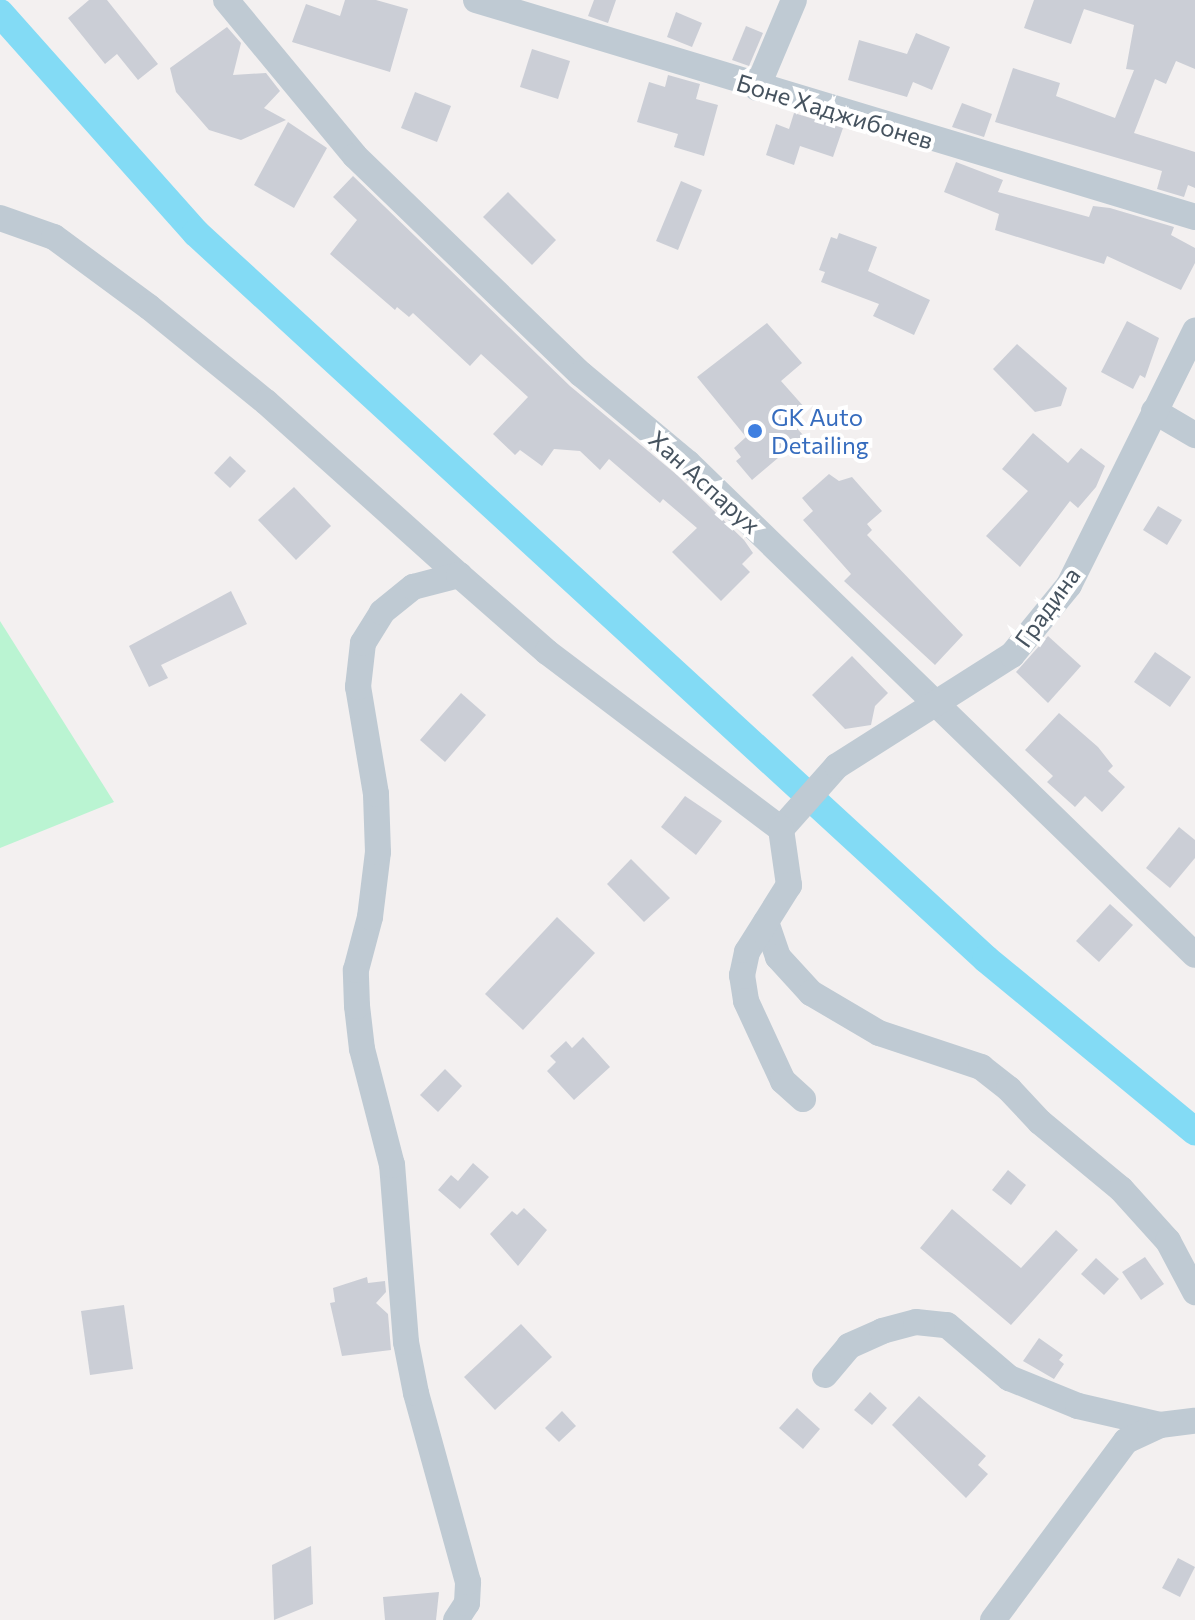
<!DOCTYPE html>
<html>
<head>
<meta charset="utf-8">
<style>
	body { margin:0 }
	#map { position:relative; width:1195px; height:1620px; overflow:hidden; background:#f3f0f0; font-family:Commissioner,sans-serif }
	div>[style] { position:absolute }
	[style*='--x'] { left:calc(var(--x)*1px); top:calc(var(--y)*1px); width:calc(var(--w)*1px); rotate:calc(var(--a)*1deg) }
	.green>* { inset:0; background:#baf4d2 }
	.canal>* { height:28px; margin:-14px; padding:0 14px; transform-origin:14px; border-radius:14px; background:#83dbf5 }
	.building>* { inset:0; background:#cbced6 }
	.minor>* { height:26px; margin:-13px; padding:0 13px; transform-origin:13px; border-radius:13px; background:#bfcad3 }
	.dots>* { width:22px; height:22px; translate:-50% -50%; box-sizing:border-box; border:4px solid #fff; border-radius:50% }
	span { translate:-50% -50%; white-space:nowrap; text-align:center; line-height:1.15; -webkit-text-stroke:8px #fff; paint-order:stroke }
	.street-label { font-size:24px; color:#46535f }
	.shop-label { font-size:24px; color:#366cbe }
	.left { translate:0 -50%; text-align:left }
</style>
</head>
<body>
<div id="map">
	<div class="green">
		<div style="clip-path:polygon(0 621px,114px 802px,0 848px)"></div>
	</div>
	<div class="canal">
		<div style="--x:0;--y:13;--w:295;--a:48.3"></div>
		<div style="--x:196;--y:233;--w:1073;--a:42.58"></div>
		<div style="--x:986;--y:959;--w:271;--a:39.5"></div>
	</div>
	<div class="building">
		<div style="clip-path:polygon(89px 0,107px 0,158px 64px,138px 80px,117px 54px,105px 64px,68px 18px)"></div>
		<div style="clip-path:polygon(345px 0,376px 0,408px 9px,390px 72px,292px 42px,306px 4px,340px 16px)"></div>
		<div style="clip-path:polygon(594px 0,616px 0,608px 23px,588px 16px)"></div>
		<div style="clip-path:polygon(1034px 0,1195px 0,1195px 69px,1176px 61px,1166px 84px,1155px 79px,1134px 133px,1195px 152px,1195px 188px,1188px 185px,1184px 197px,1157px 189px,1162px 171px,995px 122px,1013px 68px,1060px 83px,1056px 96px,1115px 118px,1134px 70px,1126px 69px,1134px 25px,1084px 9px,1071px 44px,1024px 28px)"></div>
		<div style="clip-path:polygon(676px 12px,702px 23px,692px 47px,667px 37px)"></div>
		<div style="clip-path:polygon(746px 26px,763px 33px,749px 66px,732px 60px)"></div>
		<div style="clip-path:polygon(227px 27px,241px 43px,233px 75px,266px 73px,280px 91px,264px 108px,286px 120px,241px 140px,209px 130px,176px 92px,170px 68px)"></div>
		<div style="clip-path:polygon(916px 33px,950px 47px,932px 90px,913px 82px,907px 97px,848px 80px,859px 40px,907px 54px)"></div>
		<div style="clip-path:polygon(532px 49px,570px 61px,558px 99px,520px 87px)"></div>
		<div style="clip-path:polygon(668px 75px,700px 84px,696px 99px,718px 105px,704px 156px,674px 147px,678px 134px,637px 122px,649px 82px,665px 87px)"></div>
		<div style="clip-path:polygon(415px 92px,451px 106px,437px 142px,401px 128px)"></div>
		<div style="clip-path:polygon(962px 103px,992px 114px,984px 137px,952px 127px)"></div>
		<div style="clip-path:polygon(794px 113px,843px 128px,833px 157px,800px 146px,794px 165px,766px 155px,776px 124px,789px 129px)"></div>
		<div style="clip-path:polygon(288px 122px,327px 148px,294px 208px,254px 185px)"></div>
		<div style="clip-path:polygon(956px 162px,1003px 180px,998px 192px,1089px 217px,1093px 206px,1110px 208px,1174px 227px,1171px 235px,1195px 248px,1195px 263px,1181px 290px,1107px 256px,1104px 264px,995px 230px,999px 214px,944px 192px)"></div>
		<div style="clip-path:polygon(353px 176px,570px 386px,677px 475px,744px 540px,753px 553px,742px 564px,750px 572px,721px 601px,672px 552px,697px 528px,663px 499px,660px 503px,609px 459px,600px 470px,580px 451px,554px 449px,542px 466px,520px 450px,515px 455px,493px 434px,528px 397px,481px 354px,470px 366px,413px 313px,409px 317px,397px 307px,395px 310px,330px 254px,357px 220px,333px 197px)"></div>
		<div style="clip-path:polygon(681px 181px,702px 190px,678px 250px,656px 241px)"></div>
		<div style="clip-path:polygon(508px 192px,556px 240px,532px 265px,483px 217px)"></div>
		<div style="clip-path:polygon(839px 233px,877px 247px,868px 271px,930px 300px,914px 335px,873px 316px,879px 304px,821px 282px,825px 272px,819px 270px,831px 237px,837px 239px)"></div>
		<div style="clip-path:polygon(1127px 321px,1159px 338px,1145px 378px,1140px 375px,1133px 389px,1101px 372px)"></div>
		<div style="clip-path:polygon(767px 323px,802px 363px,781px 381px,805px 408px,790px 421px,804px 436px,752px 480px,736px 461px,741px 457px,734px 448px,746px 437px,697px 377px)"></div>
		<div style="clip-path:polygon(1017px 344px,1067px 388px,1061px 406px,1035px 412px,993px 369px)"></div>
		<div style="clip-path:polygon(1033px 433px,1068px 463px,1081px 448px,1105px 466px,1096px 487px,1078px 508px,1070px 501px,1020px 567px,986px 536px,1028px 491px,1002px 469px)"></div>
		<div style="clip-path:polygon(230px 456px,246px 471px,230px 488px,214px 473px)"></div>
		<div style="clip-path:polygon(829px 474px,839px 481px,852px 477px,882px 511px,867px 524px,872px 530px,867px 535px,963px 635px,935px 665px,844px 581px,851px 574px,803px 520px,813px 511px,802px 498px)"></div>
		<div style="clip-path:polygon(294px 487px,331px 526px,296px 560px,258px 520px)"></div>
		<div style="clip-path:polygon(1158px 506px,1182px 520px,1167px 545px,1143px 530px)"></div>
		<div style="clip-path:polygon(231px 591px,247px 624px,161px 665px,168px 678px,149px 687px,129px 646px)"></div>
		<div style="clip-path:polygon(1048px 636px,1081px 666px,1048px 703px,1016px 672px)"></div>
		<div style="clip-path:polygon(1155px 652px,1191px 677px,1170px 707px,1134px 682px)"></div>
		<div style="clip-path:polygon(852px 656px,888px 693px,875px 706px,871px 725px,845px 729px,812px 695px)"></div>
		<div style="clip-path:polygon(461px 693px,486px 715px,445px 762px,420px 740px)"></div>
		<div style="clip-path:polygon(1059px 713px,1098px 747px,1113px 766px,1108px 771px,1125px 787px,1102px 812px,1085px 796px,1075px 807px,1047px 782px,1053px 776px,1025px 750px)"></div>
		<div style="clip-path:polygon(685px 796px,722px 821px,696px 855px,661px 827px)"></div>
		<div style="clip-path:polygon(1179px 827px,1195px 840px,1195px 858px,1170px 888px,1146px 868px)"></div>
		<div style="clip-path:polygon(631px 859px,670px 898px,644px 922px,607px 884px)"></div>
		<div style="clip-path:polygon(1110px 904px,1133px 925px,1099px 962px,1076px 941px)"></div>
		<div style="clip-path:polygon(557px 917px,595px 953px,523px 1030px,485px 994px)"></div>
		<div style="clip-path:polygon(583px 1037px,610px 1067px,574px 1100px,547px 1071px,556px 1062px,550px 1056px,566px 1041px,572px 1048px)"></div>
		<div style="clip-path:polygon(445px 1069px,462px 1086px,438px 1112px,420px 1095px)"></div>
		<div style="clip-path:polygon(473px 1163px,489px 1177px,460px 1209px,438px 1190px,451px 1175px,458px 1181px)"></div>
		<div style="clip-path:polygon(1008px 1170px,1026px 1185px,1011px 1205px,992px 1190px)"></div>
		<div style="clip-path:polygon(524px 1208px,547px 1230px,518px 1266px,490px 1234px,512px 1211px,517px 1215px)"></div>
		<div style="clip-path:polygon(952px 1209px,1021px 1268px,1056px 1230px,1078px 1250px,1011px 1325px,920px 1248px)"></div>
		<div style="clip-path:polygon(1145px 1257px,1164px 1284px,1141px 1300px,1122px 1272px)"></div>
		<div style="clip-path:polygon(1096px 1258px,1119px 1279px,1104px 1295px,1081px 1274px)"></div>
		<div style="clip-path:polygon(367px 1277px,368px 1283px,385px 1281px,386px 1292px,376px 1303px,388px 1314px,391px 1350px,342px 1356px,330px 1303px,335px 1302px,333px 1288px)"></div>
		<div style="clip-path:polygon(124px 1305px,133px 1369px,90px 1375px,81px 1311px)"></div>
		<div style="clip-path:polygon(521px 1324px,552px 1357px,495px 1410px,464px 1377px)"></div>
		<div style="clip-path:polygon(1039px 1338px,1063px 1355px,1059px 1360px,1064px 1364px,1054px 1379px,1023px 1361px)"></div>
		<div style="clip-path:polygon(870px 1392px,887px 1408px,872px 1425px,854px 1410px)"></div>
		<div style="clip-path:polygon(919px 1396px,986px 1456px,978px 1465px,988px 1474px,966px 1498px,892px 1425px)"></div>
		<div style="clip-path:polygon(797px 1408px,820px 1429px,803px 1449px,779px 1428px)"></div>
		<div style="clip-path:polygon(562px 1411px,576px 1426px,559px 1442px,545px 1428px)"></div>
		<div style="clip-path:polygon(311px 1546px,313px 1604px,274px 1620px,272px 1565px)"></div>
		<div style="clip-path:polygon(1178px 1558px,1195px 1567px,1180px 1597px,1162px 1588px)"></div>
		<div style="clip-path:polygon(439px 1592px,436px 1620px,385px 1620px,383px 1597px)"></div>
	</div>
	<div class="minor">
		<div style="--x:226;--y:0;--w:202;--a:50.4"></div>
		<div style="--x:355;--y:156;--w:314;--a:44"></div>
		<div style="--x:581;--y:374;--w:139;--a:39.8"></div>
		<div style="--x:688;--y:463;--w:706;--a:44.14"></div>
		<div style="--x:476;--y:0;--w:751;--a:16.79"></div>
		<div style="--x:757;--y:88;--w:95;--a:-67.2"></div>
		<div style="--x:0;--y:218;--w:57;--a:19.4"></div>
		<div style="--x:54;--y:237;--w:118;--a:36.4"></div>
		<div style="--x:149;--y:307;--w:151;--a:39.1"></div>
		<div style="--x:266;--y:402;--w:259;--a:41.9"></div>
		<div style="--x:1154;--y:411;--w:48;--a:30.3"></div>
		<div style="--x:781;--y:829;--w:84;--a:-48.4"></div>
		<div style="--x:837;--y:766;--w:207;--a:-32.4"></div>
		<div style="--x:1012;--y:655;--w:90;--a:-50.8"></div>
		<div style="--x:1069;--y:585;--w:284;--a:-63.6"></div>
		<div style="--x:766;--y:922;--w:37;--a:71"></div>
		<div style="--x:778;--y:957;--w:49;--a:47.5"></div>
		<div style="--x:811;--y:993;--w:79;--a:30.5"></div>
		<div style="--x:879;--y:1033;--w:108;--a:18.4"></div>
		<div style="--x:981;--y:1067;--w:36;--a:38"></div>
		<div style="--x:1009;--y:1089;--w:45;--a:46.8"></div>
		<div style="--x:1040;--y:1122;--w:105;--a:39.6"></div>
		<div style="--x:1121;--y:1189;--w:70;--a:47.9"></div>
		<div style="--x:1168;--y:1241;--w:58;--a:62.1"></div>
		<div style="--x:825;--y:1375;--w:38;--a:-50"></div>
		<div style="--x:849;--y:1346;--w:36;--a:-24"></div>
		<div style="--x:882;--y:1331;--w:35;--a:-15"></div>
		<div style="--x:916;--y:1322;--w:31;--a:6"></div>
		<div style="--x:947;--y:1325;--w:82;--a:40.5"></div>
		<div style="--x:1009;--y:1378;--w:74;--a:22.1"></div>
		<div style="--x:1078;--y:1406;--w:84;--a:13"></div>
		<div style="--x:456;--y:1620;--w:20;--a:-57"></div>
		<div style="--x:467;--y:1603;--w:21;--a:-87"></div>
		<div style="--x:468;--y:1582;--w:196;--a:-105.4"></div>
		<div style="--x:416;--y:1393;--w:52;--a:-101.1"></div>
		<div style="--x:406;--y:1342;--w:178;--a:-94.5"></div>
		<div style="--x:392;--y:1165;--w:120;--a:-104.5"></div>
		<div style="--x:362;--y:1049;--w:43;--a:-96.6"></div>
		<div style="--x:357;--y:1006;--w:36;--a:-92"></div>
		<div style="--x:356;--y:970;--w:55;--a:-75.2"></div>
		<div style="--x:370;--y:917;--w:65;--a:-83"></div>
		<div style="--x:378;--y:852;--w:58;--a:-92"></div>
		<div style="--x:376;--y:794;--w:109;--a:-99.5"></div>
		<div style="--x:358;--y:687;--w:44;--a:-83.5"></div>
		<div style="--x:363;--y:643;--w:36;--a:-58"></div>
		<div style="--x:382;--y:612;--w:40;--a:-39"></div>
		<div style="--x:413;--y:587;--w:48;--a:-14.6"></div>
		<div style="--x:459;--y:575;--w:117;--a:41.2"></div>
		<div style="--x:547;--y:652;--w:293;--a:37.1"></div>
		<div style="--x:781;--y:829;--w:57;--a:81.9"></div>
		<div style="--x:789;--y:885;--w:79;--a:122.1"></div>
		<div style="--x:747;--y:952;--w:24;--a:102"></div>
		<div style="--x:742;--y:975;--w:26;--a:81"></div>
		<div style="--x:746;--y:1001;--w:88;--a:65.2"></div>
		<div style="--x:783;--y:1081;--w:27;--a:42"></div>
		<div style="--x:993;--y:1620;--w:223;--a:-53.4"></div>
		<div style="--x:1126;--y:1441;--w:38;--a:-25"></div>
		<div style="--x:1160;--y:1425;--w:35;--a:-7"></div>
	</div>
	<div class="dots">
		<div style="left:755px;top:431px;background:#3f7fe0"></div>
	</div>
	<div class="street-label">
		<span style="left:835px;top:111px;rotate:17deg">Боне Хаджибонев</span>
		<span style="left:705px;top:482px;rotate:42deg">Хан Аспарух</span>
		<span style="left:1047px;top:607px;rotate:-54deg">Градина</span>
	</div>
	<div class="shop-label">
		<span class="left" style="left:771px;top:431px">GK Auto<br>Detailing</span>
	</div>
</div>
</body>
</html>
